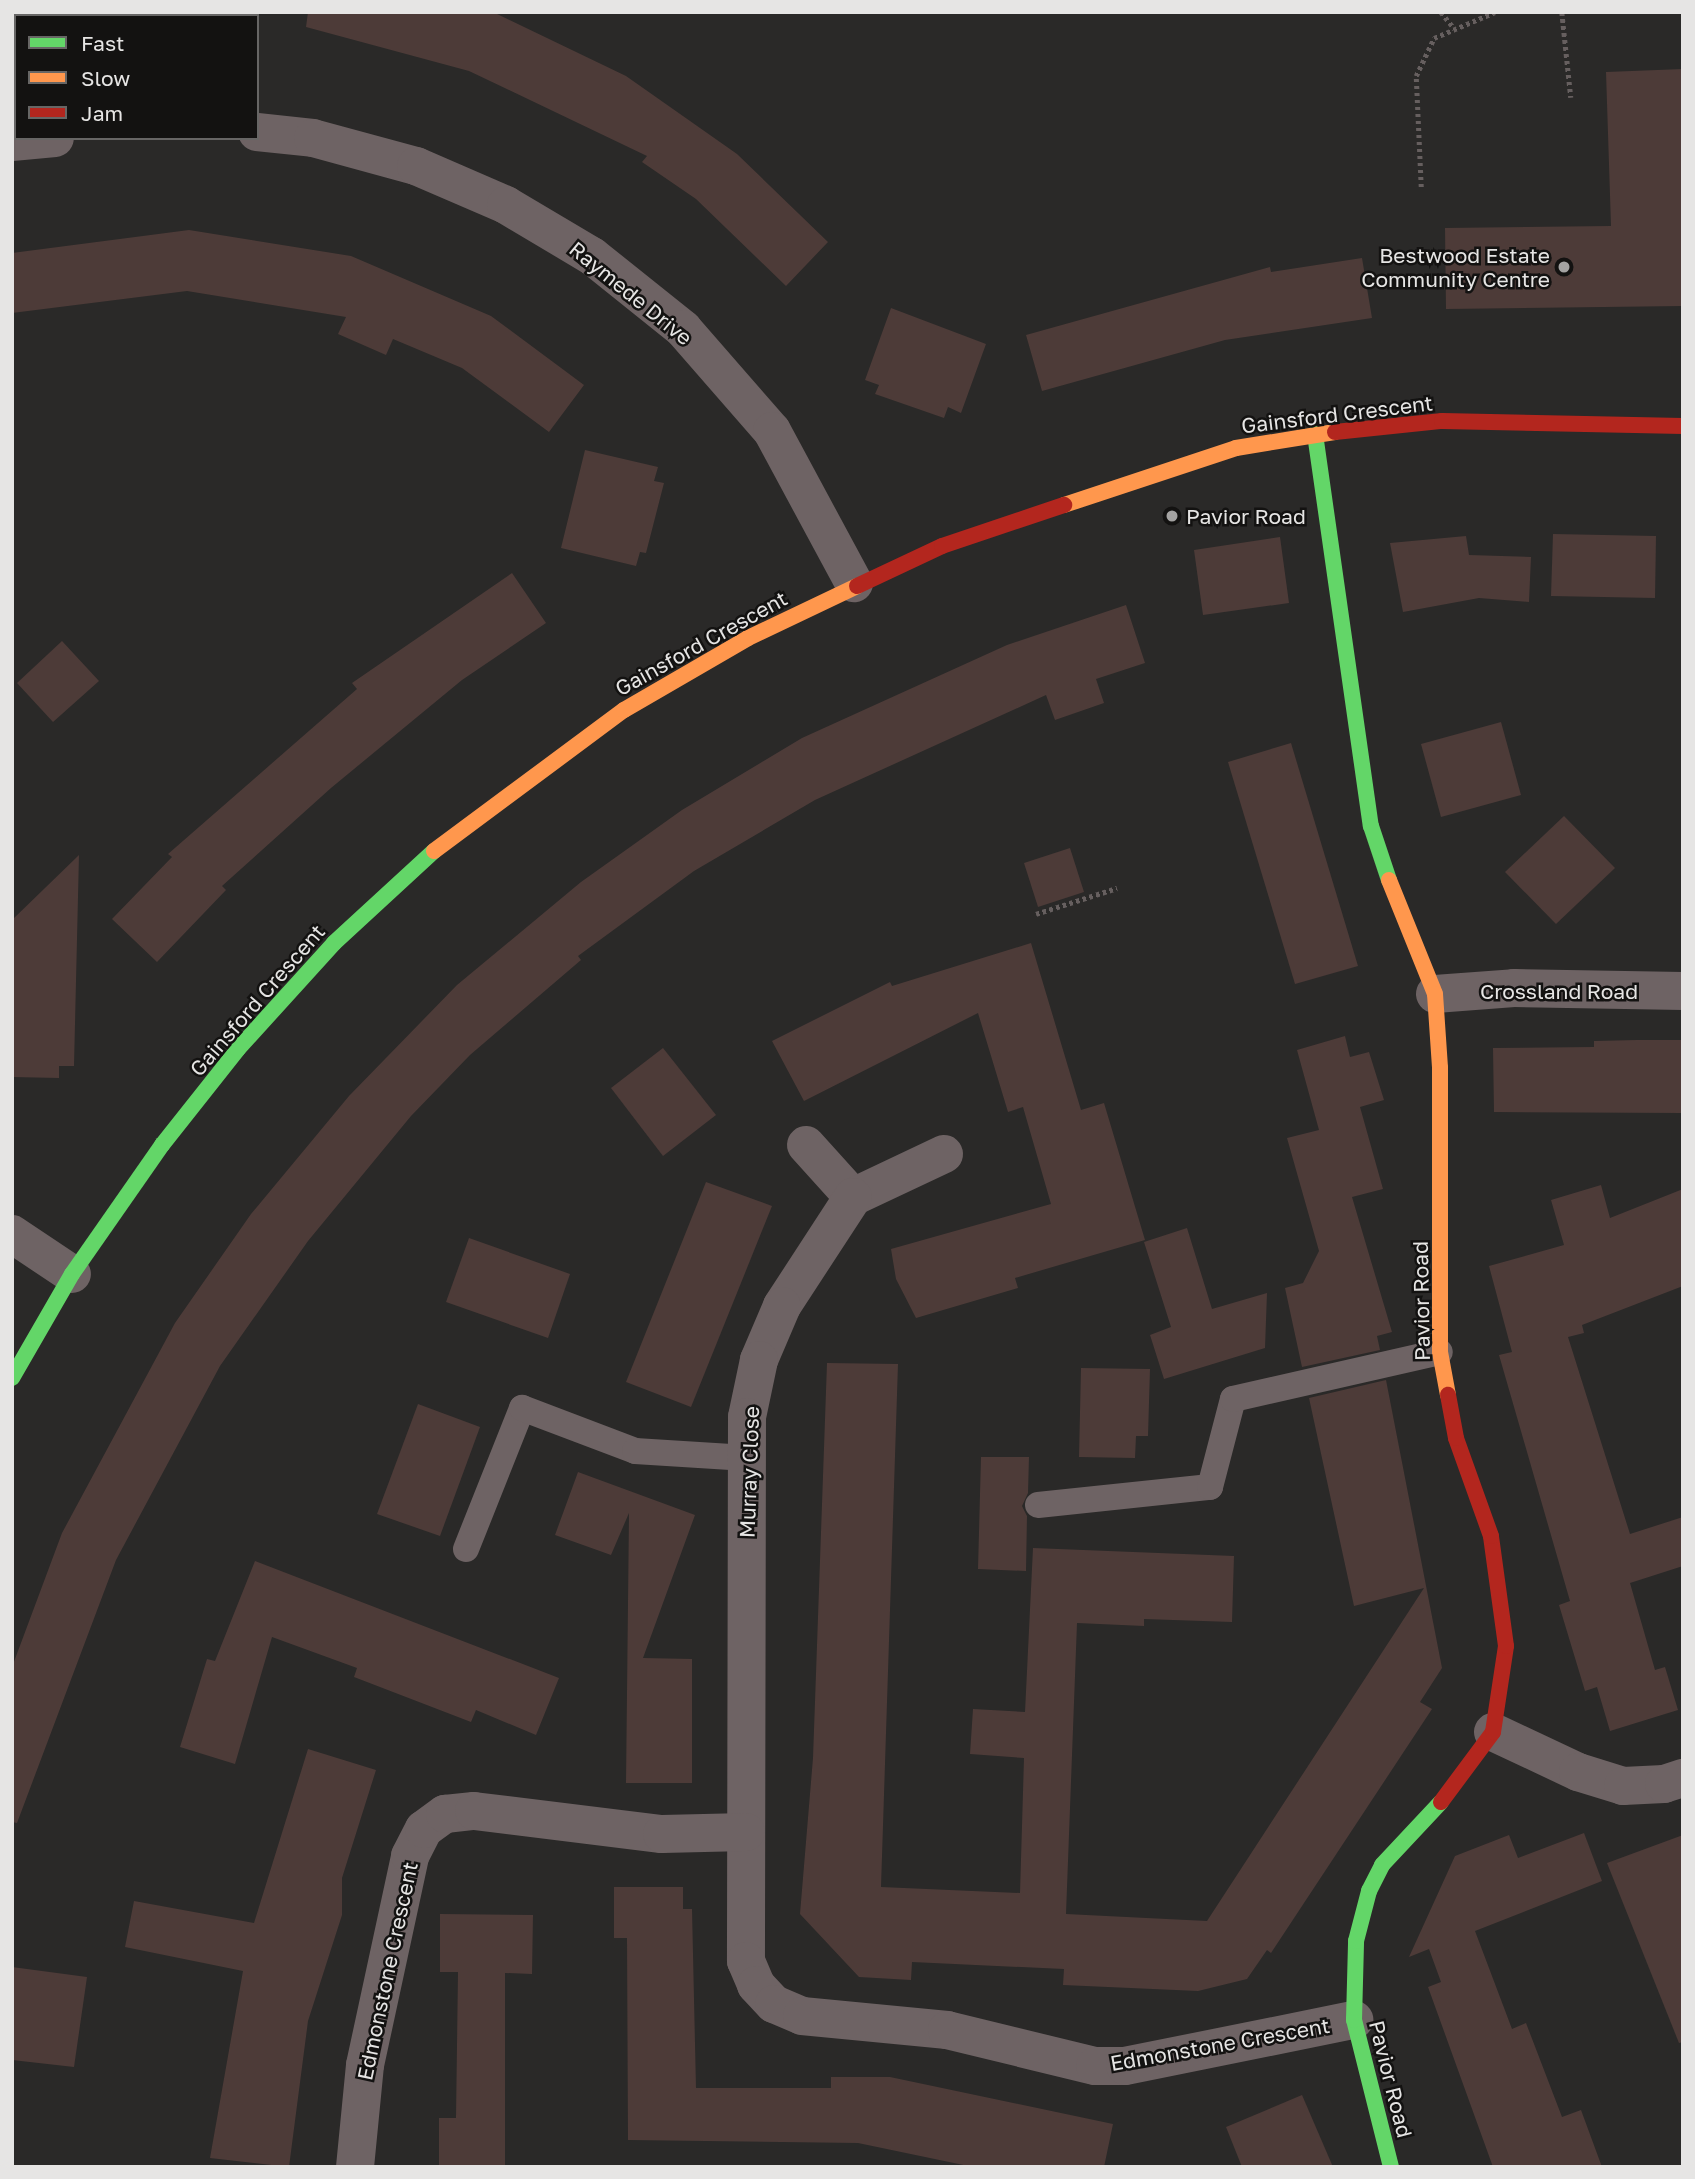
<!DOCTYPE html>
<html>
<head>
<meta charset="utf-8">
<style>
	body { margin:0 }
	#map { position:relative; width:1695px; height:2179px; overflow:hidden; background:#2a2928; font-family:"Golos Text",sans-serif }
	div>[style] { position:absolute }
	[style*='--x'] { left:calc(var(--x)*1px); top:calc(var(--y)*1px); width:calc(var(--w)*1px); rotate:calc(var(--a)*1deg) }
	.building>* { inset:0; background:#4d3b38 }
	.path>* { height:4.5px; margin-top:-2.25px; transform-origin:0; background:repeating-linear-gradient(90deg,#665f5f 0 3.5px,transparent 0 7px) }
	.lane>* { height:26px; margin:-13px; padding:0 13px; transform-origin:13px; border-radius:13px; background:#6e6364 }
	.street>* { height:38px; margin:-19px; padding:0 19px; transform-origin:19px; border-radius:19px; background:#6e6364 }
	.fast>* { height:16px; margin:-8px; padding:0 8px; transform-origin:8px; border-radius:8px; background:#63d668 }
	.slow>* { height:16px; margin:-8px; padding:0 8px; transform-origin:8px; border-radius:8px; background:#ff974d }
	.jam>* { height:16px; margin:-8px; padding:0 8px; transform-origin:8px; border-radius:8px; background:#b3261e }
	.dots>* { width:19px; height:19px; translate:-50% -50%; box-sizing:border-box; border:4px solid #131211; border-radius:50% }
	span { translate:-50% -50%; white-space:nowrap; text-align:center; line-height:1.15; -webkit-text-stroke:5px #131211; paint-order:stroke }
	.poi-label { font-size:21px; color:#e6e5e4 }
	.right { translate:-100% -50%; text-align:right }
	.left { translate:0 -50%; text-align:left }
	.street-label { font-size:21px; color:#e6e5e4 }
	.frame { position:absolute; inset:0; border:14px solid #e6e5e4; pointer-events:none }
	.legend { position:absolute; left:14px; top:14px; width:245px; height:126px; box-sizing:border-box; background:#131211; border:2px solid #676665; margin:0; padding:9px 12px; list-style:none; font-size:21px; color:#e6e5e4 }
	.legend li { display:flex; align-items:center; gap:14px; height:35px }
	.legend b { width:35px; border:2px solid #676665 }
</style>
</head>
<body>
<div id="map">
	<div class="building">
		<div style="clip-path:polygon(308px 12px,493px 12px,626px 76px,737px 154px,828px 242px,786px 286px,696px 199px,642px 162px,647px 156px,469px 71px,306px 27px)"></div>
		<div style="clip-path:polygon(1683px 69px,1683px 306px,1446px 309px,1445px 228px,1611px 226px,1606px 72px)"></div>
		<div style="clip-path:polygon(189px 230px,351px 256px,491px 316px,584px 385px,549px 432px,462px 368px,393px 339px,386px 355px,338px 334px,346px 317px,187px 291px,12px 313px,12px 253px)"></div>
		<div style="clip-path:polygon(1362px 258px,1372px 318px,1225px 340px,1042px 391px,1026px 335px,1270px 267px,1271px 272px)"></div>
		<div style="clip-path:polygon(891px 308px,986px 344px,961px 413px,948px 407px,944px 418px,875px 394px,879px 385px,865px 380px)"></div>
		<div style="clip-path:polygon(585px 450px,658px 467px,654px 481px,664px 483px,646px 553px,640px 552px,636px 566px,561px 548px)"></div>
		<div style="clip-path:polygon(1553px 534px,1656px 536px,1655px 598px,1551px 596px)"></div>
		<div style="clip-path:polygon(1466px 536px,1469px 555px,1531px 557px,1529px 602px,1479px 598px,1403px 612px,1390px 543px)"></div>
		<div style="clip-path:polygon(1280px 537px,1289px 603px,1203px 615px,1194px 550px)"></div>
		<div style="clip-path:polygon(512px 573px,546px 623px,462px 680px,331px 788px,222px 886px,226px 890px,157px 962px,112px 919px,172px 857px,168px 854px,357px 689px,352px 683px)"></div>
		<div style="clip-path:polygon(1126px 605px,1145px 663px,1096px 679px,1104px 703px,1055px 720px,1046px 695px,815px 800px,694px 871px,578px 956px,581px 960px,470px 1055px,411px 1116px,308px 1241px,220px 1366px,116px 1560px,17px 1823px,12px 1822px,12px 1667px,62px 1533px,175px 1323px,251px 1214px,349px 1096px,457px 985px,581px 882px,682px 810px,802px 738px,1007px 645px)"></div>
		<div style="clip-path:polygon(62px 641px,99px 681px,53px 722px,17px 683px)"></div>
		<div style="clip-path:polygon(1501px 722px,1521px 795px,1441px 817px,1421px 744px)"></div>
		<div style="clip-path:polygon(1291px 743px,1358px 966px,1295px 984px,1228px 762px)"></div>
		<div style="clip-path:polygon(1564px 816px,1615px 868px,1556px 924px,1505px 872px)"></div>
		<div style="clip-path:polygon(1070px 848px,1084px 892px,1038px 907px,1024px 863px)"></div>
		<div style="clip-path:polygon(79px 855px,74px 1066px,59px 1066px,59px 1078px,12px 1077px,12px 920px)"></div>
		<div style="clip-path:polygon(1031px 943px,1081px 1110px,1104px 1103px,1145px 1240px,1015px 1278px,1018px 1288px,916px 1318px,896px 1279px,891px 1249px,1051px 1204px,1023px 1107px,1008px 1112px,978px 1013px,804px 1101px,772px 1041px,890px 982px,892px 986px)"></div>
		<div style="clip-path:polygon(1345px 1036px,1350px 1057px,1369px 1052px,1384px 1100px,1360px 1107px,1383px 1189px,1352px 1197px,1392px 1332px,1377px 1336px,1380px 1350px,1302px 1367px,1285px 1288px,1303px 1283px,1319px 1251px,1287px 1138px,1319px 1130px,1297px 1050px)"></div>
		<div style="clip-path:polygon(1637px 1040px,1683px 1040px,1683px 1113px,1494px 1112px,1493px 1048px,1594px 1047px,1594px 1041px)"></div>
		<div style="clip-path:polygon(663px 1048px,716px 1115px,663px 1156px,611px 1088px)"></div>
		<div style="clip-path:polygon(706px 1182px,772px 1206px,691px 1407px,626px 1382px)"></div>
		<div style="clip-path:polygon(1601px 1185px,1610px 1218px,1683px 1189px,1683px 1286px,1582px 1325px,1584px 1333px,1568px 1337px,1630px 1534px,1683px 1517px,1683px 1566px,1630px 1583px,1655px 1670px,1665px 1667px,1678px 1710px,1610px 1731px,1597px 1687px,1585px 1691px,1559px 1605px,1570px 1601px,1499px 1355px,1512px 1352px,1489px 1266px,1564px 1245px,1551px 1200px)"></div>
		<div style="clip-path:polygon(1187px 1228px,1212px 1309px,1267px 1293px,1265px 1348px,1164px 1379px,1150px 1335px,1171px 1327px,1144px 1242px)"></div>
		<div style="clip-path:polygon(469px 1238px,570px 1274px,548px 1338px,446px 1302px)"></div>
		<div style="clip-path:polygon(827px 1363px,898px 1364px,881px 1887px,1020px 1893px,1024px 1758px,970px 1754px,973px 1709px,1025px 1712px,1033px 1548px,1234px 1556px,1232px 1622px,1144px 1619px,1144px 1626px,1077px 1623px,1066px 1914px,1207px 1921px,1424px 1588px,1354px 1606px,1309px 1398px,1386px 1380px,1442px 1668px,1420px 1702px,1432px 1709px,1271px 1953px,1267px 1950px,1247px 1979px,1198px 1991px,1063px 1985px,1064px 1969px,912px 1962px,911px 1980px,859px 1977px,800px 1914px,813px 1758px)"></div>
		<div style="clip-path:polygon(1081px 1368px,1150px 1369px,1148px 1436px,1136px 1436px,1135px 1458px,1079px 1457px)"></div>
		<div style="clip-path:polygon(418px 1404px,480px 1427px,440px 1536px,377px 1514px)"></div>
		<div style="clip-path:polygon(981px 1457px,1029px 1457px,1028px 1493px,1022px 1506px,1027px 1516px,1026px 1571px,978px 1569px)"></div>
		<div style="clip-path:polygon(578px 1472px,695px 1515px,643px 1658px,692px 1659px,692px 1783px,626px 1783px,629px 1513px,611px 1555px,555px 1535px)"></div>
		<div style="clip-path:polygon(255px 1561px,559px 1678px,536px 1735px,476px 1710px,471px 1722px,354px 1677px,357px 1668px,272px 1637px,235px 1764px,180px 1747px,207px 1659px,215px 1661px)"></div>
		<div style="clip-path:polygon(308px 1749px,376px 1770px,342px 1878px,342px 1915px,308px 2021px,289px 2167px,210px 2158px,243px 1971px,125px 1947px,134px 1901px,254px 1923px)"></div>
		<div style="clip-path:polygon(1584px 1833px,1602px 1881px,1475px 1931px,1512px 2029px,1526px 2023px,1562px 2117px,1581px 2110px,1602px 2167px,1493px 2167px,1428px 1987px,1441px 1982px,1429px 1949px,1409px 1957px,1455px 1856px,1509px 1835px,1518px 1858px)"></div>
		<div style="clip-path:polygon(1683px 1835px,1683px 2042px,1679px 2043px,1607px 1863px)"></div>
		<div style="clip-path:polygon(614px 1887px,683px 1887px,683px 1909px,692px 1909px,696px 2088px,831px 2088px,831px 2077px,890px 2077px,1113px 2124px,1104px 2167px,973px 2167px,858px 2143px,628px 2140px,627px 1938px,614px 1938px)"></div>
		<div style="clip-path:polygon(440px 1914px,533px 1915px,532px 1974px,505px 1973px,505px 2167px,439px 2167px,439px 2118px,456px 2118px,458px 1972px,440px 1972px)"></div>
		<div style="clip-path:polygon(12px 1967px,87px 1977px,74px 2067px,12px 2060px)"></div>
		<div style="clip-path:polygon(1302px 2095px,1333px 2167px,1242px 2167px,1226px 2127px)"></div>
	</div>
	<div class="path">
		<div style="--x:1441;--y:12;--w:22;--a:51"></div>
		<div style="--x:1562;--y:12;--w:86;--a:84"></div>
		<div style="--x:1421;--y:187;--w:111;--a:-92.6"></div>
		<div style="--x:1416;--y:76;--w:42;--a:-64.7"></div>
		<div style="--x:1434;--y:38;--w:66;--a:-23.1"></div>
		<div style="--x:1036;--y:914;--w:85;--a:-17.8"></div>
	</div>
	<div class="lane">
		<div style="--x:1038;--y:1505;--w:173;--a:-6"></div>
		<div style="--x:1210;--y:1487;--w:91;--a:-75.4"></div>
		<div style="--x:1233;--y:1399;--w:212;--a:-12.8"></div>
		<div style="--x:466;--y:1549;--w:152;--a:-68.3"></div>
		<div style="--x:522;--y:1408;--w:121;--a:20.8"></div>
		<div style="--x:635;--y:1451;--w:112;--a:3.6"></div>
	</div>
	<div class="street">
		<div style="--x:257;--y:132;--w:56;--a:6.1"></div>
		<div style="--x:313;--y:138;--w:107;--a:15.2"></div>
		<div style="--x:416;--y:166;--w:98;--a:23.4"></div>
		<div style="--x:506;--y:205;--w:100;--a:30.7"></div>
		<div style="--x:592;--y:256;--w:117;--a:38.7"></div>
		<div style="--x:683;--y:329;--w:135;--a:48.9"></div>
		<div style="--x:772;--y:431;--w:173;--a:61.7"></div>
		<div style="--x:12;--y:142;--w:43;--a:-5.3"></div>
		<div style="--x:1435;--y:994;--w:79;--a:-4.3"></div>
		<div style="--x:1514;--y:988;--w:169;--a:1"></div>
		<div style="--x:806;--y:1145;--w:70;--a:47.9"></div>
		<div style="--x:944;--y:1154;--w:101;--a:154.7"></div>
		<div style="--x:853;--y:1197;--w:130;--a:123.1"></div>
		<div style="--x:782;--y:1306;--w:59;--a:113.1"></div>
		<div style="--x:759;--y:1360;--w:58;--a:101.9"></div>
		<div style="--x:747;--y:1417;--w:544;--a:90.11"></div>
		<div style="--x:746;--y:1961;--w:26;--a:67"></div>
		<div style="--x:756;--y:1985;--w:26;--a:47"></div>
		<div style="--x:774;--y:2004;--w:30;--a:23"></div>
		<div style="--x:802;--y:2016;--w:146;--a:5.5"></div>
		<div style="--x:947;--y:2030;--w:152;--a:13.7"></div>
		<div style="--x:1095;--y:2066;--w:30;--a:0"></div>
		<div style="--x:1125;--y:2066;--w:234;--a:-11.4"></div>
		<div style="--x:12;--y:1234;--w:72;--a:33.7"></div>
		<div style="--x:1493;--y:1732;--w:94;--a:25.2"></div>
		<div style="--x:1578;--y:1772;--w:47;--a:17.3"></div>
		<div style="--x:1623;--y:1786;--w:41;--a:-2.8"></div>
		<div style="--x:1664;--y:1784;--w:20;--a:-18"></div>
		<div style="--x:355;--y:2167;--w:102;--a:-84.4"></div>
		<div style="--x:365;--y:2065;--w:214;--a:-77.8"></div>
		<div style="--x:410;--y:1856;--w:30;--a:-63"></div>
		<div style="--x:424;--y:1829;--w:26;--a:-36"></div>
		<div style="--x:445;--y:1814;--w:29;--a:-6"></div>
		<div style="--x:474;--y:1811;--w:189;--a:7"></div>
		<div style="--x:662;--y:1834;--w:84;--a:-1.4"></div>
	</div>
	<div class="fast">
		<div style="--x:1315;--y:434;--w:396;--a:81.9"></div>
		<div style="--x:1371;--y:826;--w:57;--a:71.6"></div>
		<div style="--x:12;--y:1378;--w:120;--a:-60"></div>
		<div style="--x:72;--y:1274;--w:157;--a:-55.1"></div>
		<div style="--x:162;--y:1145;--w:122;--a:-51.6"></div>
		<div style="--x:238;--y:1049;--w:143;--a:-47.8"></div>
		<div style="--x:334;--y:943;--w:136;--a:-42.6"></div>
		<div style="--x:1391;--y:2167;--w:152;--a:-104.1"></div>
		<div style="--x:1354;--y:2020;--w:79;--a:-88.5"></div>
		<div style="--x:1356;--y:1941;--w:52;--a:-75.4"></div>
		<div style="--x:1369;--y:1891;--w:29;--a:-63"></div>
		<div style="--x:1382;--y:1865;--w:86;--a:-46.9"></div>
	</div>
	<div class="slow">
		<div style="--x:1064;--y:505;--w:181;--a:-18.3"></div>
		<div style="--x:1236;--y:448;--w:100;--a:-9.2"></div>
		<div style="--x:434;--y:851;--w:237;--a:-36.6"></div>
		<div style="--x:624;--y:710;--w:143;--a:-30.1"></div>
		<div style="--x:748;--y:638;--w:121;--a:-25.5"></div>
		<div style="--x:1389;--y:880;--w:123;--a:68"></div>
		<div style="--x:1435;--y:994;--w:74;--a:86.1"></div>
		<div style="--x:1440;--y:1068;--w:284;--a:90"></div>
		<div style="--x:1440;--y:1352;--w:44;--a:79.5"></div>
	</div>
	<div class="jam">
		<div style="--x:1335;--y:432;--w:108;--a:-5.9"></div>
		<div style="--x:1442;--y:421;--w:241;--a:1.2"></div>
		<div style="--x:857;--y:586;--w:94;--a:-25.2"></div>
		<div style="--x:942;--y:546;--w:129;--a:-18.6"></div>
		<div style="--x:1441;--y:1802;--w:87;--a:-53.4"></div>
		<div style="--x:1493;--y:1732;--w:87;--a:-81.4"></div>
		<div style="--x:1506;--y:1646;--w:111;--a:-97.8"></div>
		<div style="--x:1491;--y:1536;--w:104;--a:-109.7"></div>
		<div style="--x:1456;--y:1438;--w:44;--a:-100.5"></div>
	</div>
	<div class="dots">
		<div style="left:1564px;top:267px;background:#a4a3a2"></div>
		<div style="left:1172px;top:516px;background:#a4a3a2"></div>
	</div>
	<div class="poi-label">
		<span class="right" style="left:1550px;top:267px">Bestwood Estate<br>Community Centre</span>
		<span class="left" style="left:1186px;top:516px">Pavior Road</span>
	</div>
	<div class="street-label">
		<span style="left:631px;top:293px;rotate:39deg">Raymede Drive</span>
		<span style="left:1337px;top:414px;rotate:-7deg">Gainsford Crescent</span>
		<span style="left:701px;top:643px;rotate:-29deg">Gainsford Crescent</span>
		<span style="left:1559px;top:991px">Crossland Road</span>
		<span style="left:257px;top:1000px;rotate:-49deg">Gainsford Crescent</span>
		<span style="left:1421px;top:1301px;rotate:-91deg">Pavior Road</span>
		<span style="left:749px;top:1472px;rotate:-88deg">Murray Close</span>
		<span style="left:387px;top:1971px;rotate:-78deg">Edmonstone Crescent</span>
		<span style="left:1220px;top:2044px;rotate:-10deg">Edmonstone Crescent</span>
		<span style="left:1391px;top:2079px;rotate:76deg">Pavior Road</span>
	</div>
	<div class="frame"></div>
	<ul class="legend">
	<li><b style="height:9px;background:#63d668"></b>Fast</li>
	<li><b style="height:9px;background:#ff974d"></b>Slow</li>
	<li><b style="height:9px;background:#b3261e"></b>Jam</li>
	</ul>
</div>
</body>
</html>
